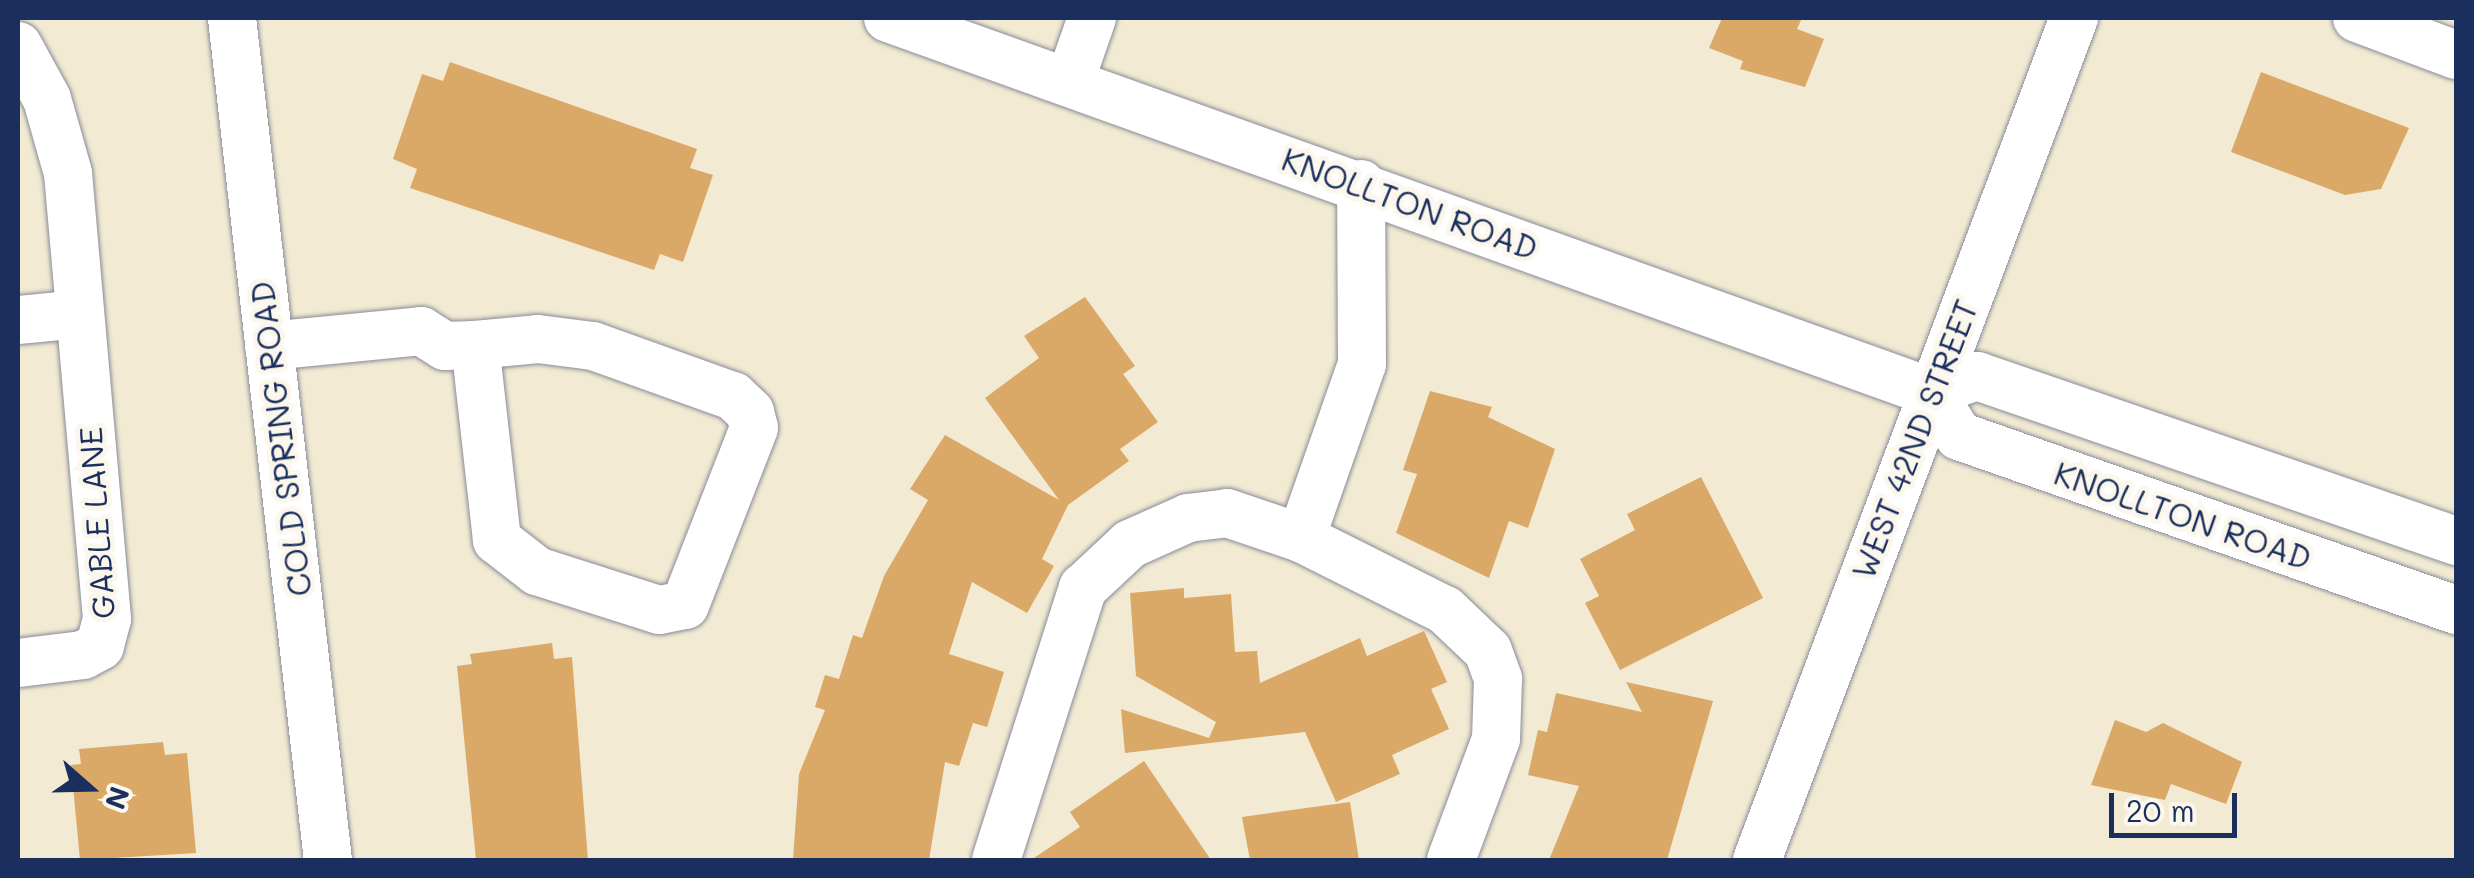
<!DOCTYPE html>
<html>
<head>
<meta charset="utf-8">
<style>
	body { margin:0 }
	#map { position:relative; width:2474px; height:878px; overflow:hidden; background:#f3ead3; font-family:Mali,sans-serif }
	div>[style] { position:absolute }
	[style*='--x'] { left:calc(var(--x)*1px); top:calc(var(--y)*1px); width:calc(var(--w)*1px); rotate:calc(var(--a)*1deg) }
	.building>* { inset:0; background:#daa867 }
	.roads { filter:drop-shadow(0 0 2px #878c98) drop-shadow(0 0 2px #878c98) }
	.minor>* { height:48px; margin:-24px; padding:0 24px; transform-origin:24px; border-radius:24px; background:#fff }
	span { translate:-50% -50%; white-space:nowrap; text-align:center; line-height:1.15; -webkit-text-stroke:10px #fbf7ec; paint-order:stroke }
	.street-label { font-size:32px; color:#1b2f5e }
	.frame { position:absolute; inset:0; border:20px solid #1b2f5e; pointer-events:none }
	.north { position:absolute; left:40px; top:738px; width:100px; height:100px; -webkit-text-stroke:8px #fbf7ec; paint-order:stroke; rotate:110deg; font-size:28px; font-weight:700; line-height:40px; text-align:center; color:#1b2f5e }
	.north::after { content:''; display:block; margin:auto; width:35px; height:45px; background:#1b2f5e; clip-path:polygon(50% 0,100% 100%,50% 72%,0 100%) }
	.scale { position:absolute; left:2109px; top:793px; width:128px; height:45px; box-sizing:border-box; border:5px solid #1b2f5e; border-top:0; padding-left:12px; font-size:30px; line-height:35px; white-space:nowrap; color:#1b2f5e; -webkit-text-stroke:8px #fbf7ec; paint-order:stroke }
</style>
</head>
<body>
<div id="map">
	<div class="building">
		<div style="clip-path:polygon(1722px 18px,1802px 18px,1797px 29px,1824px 39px,1805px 87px,1740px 69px,1743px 61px,1709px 48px)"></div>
		<div style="clip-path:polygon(450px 62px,697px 149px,690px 168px,713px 175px,683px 262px,660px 254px,654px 270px,410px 188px,417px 169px,393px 159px,422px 74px,443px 81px)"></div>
		<div style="clip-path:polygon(2261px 72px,2409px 128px,2381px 189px,2345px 195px,2231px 152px)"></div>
		<div style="clip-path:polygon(1085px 297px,1135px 366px,1123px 374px,1158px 422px,1120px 449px,1129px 461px,1068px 505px,1042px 559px,1054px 566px,1027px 613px,972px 582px,949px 654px,1004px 672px,987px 727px,973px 723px,959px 766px,945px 762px,929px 860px,793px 860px,799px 774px,825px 710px,815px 707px,825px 675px,839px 679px,853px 635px,862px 638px,884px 576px,928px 500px,910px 489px,945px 435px,1059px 500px,985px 398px,1039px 358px,1024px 336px)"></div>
		<div style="clip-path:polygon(1430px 391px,1492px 407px,1488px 417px,1555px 449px,1528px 528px,1509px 521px,1489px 578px,1396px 533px,1417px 474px,1403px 470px)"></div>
		<div style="clip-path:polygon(1701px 477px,1763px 598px,1620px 670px,1585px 603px,1599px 596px,1580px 559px,1635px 530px,1627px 514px)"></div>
		<div style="clip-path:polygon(1184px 588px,1184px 598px,1231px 594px,1235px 652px,1257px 651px,1260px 683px,1360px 638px,1367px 656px,1424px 631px,1447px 682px,1431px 689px,1449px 729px,1392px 755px,1400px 774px,1336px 802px,1305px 732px,1125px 753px,1121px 709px,1209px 738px,1216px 722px,1136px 676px,1130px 593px)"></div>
		<div style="clip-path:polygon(552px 643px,554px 659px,572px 657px,588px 860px,476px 860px,457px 666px,472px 664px,470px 654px)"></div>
		<div style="clip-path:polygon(1626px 682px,1713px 701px,1667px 860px,1549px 860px,1579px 786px,1528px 775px,1538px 730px,1547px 732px,1556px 693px,1642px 712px)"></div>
		<div style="clip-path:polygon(2115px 720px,2146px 732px,2163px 723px,2242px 762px,2226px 804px,2171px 784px,2165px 800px,2091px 785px)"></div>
		<div style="clip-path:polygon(163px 742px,165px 755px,187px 753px,196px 853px,80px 860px,71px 765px,81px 764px,79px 749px)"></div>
		<div style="clip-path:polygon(1144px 761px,1211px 860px,1031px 860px,1080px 827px,1070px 812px)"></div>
		<div style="clip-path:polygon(1350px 802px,1359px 860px,1250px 860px,1242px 817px)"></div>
	</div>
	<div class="roads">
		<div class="minor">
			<div style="--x:232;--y:18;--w:847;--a:83.5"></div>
			<div style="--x:888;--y:18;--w:1108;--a:19.73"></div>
			<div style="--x:1931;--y:392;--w:52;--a:57.5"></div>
			<div style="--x:1959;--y:436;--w:527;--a:19.3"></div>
			<div style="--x:2357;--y:18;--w:106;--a:20.5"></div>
			<div style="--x:18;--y:46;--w:60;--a:61.3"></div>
			<div style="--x:47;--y:99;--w:77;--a:74.2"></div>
			<div style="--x:68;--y:173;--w:448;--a:85"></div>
			<div style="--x:107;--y:619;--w:28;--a:105"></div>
			<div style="--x:100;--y:646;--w:19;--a:152"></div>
			<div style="--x:83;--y:655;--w:65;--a:173"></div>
			<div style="--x:1070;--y:81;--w:67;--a:-70.8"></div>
			<div style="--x:18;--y:320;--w:62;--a:-5.5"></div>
			<div style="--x:538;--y:339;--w:55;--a:7.3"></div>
			<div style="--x:593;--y:346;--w:149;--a:19.7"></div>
			<div style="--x:733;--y:396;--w:23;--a:43"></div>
			<div style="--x:750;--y:412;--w:16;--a:76"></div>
			<div style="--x:754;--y:428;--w:190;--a:111.3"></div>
			<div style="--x:685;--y:605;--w:26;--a:169"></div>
			<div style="--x:659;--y:610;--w:128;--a:-162.3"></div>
			<div style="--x:537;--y:571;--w:51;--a:-142.2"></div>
			<div style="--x:497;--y:540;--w:196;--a:-96.4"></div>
			<div style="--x:475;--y:345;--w:63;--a:-5.4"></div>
			<div style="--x:269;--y:346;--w:153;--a:-5.6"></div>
			<div style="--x:421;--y:331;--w:28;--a:32"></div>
			<div style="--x:445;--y:346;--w:30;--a:-2"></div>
			<div style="--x:1931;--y:392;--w:49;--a:-19.2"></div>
			<div style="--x:1977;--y:376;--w:507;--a:19.01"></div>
			<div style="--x:1301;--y:538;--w:184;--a:-70.7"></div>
			<div style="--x:1362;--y:364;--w:180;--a:-90.3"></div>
			<div style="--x:996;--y:860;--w:286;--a:-72.3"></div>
			<div style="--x:1083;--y:588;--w:64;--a:-43.1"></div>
			<div style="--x:1130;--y:544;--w:64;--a:-24.1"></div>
			<div style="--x:1188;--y:518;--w:39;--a:-7"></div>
			<div style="--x:1227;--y:513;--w:78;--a:18.7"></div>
			<div style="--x:1301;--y:538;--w:161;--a:26.6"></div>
			<div style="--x:1445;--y:610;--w:59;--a:43.6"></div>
			<div style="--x:1488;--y:651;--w:30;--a:70"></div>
			<div style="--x:1498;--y:679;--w:60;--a:91.9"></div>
			<div style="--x:1496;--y:739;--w:129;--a:110.4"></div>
			<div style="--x:1757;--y:860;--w:900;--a:-69.37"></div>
		</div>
	</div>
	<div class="street-label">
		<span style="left:1410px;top:203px;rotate:20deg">KNOLLTON ROAD</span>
		<span style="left:280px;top:439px;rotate:-97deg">COLD SPRING ROAD</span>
		<span style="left:1914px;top:439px;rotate:-69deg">WEST 42ND STREET</span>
		<span style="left:2183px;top:515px;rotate:19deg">KNOLLTON ROAD</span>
		<span style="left:96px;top:523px;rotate:-94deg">GABLE LANE</span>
	</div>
	<div class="frame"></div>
	<div class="north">N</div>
	<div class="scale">20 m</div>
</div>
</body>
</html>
